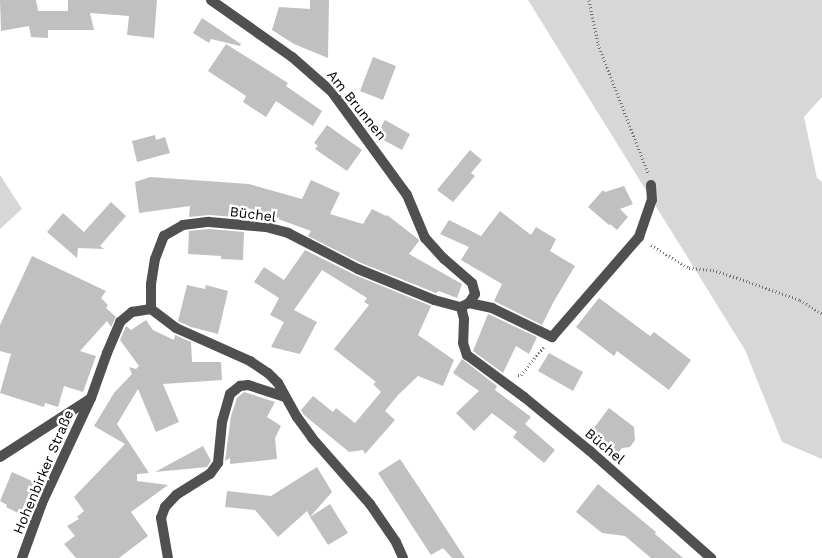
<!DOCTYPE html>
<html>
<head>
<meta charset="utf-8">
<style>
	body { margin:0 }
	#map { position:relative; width:822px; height:558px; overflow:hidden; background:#fff; font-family:"Work Sans",sans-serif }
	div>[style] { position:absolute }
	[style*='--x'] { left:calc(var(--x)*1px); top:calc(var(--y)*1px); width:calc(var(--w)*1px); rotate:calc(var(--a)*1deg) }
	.green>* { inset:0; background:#d7d7d7 }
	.building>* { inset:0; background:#c0c0c0 }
	.path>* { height:3px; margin-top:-1.5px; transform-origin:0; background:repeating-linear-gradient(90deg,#727272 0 1px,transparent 0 3.5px) }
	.service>* { height:10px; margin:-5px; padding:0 5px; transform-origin:5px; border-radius:5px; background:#505050 }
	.minor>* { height:10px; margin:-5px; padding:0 5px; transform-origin:5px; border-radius:5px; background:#505050 }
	span { translate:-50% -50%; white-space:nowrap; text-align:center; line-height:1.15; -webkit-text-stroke:5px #fff; paint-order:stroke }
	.street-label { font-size:14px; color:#000 }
</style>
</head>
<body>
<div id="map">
	<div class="green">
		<div style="clip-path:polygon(528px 0,822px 0,822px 97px,804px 117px,817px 178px,822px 182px,822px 459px,782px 442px,745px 350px)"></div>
		<div style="clip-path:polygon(0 175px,22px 209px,0 229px)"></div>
	</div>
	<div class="building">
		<div style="clip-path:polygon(0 0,36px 0,38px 11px,68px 11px,68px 0,157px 0,154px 38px,127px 35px,129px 16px,90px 13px,94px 30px,48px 30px,48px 38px,31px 37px,29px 26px,1px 31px)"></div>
		<div style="clip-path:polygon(310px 0,329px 0,328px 58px,294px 44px,272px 30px,279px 7px,310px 9px)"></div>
		<div style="clip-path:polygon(202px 18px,241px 44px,240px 46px,211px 39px,209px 43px,193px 33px)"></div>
		<div style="clip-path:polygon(226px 44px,288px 83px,286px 86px,322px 111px,313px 126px,276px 101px,266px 117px,243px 102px,246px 96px,208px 71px)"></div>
		<div style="clip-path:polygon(373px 57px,396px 66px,383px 100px,360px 91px)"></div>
		<div style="clip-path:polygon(385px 120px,410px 134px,402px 150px,376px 136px)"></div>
		<div style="clip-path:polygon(327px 125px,362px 150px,347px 171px,315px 149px,318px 146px,314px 143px)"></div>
		<div style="clip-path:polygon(155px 135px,156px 140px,165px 137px,170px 153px,137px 162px,132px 141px)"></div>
		<div style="clip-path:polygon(470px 150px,482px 160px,471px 173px,475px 176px,453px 202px,437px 190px)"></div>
		<div style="clip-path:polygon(150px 177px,249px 184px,302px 199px,311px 180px,340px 193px,330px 214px,363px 224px,372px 209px,386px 216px,387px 215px,418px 239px,419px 241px,409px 254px,462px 284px,457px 298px,439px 291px,436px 293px,361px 263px,308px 236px,311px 231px,245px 207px,245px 218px,210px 215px,189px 217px,190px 206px,139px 213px,135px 182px)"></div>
		<div style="clip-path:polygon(624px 186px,633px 204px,620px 209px,628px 217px,617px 230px,610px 224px,609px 225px,588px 207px,603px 190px,605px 192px)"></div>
		<div style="clip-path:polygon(111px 202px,126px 216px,100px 246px,104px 249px,78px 248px,77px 258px,47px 232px,63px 213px,84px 232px)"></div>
		<div style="clip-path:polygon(500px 211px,531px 235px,536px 227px,556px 239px,550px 251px,575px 266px,554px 301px,542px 325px,494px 301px,502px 284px,461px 260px,469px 247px,440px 234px,449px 220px,481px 236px)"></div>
		<div style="clip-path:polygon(209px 229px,244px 232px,243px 260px,221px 259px,221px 256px,188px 254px,189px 231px)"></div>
		<div style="clip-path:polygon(305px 250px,355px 275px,431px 306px,418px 335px,454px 360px,443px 386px,418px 376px,398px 395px,385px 411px,395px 420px,365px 454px,363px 450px,349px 452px,304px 415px,301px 410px,313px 396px,333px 412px,336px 408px,355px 423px,381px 392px,373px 384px,376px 382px,334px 349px,369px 305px,364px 302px,367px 298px,322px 270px,294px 310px,317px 322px,300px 354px,271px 347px,284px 322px,270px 315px,279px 298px,254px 282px,264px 267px,284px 280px)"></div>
		<div style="clip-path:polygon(32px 256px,106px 291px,101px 298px,108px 305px,106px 308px,116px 317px,111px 327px,107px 321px,80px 351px,96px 356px,83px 392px,64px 386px,58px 407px,45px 403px,44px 407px,0 393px,11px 354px,0 351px,0 325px)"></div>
		<div style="clip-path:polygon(187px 285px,205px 289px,206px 285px,228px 291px,218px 334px,191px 327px,178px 321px)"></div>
		<div style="clip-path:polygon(599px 298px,650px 336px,654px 332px,691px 360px,669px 390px,617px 351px,614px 356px,576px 327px)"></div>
		<div style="clip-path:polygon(488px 314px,537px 337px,529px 354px,516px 346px,503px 373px,473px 351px)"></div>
		<div style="clip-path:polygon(146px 320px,153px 330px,174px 340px,175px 335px,191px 342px,192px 362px,221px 362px,222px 380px,163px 384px,179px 422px,156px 432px,138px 389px,117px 424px,149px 473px,137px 474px,137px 481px,168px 485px,131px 512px,148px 536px,119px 558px,76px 558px,64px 544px,75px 536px,67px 526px,79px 519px,77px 517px,84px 511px,74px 497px,125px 444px,94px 426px,114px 393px,132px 374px,129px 367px,136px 369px,139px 366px,120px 340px,126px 326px,131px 330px)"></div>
		<div style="clip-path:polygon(549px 353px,583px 372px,573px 391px,538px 371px)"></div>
		<div style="clip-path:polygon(462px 359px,497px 386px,495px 390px,531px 417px,525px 424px,555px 450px,544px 463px,513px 437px,517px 432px,492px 413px,474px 431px,456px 413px,479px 391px,453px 373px)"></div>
		<div style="clip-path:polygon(244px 392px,275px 402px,267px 417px,281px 426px,275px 438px,277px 459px,230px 464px,230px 458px,225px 461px,231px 416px,237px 398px)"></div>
		<div style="clip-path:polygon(609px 408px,634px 427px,635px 440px,630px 447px,622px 448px,618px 453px,591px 432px)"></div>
		<div style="clip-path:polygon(203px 446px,211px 461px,207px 467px,155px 472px)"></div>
		<div style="clip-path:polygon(400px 459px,424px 495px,465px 558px,452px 558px,443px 548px,431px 555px,416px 532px,378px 473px)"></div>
		<div style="clip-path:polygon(317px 467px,332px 492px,310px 517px,307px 511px,278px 537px,255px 510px,225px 507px,227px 491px,271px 496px)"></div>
		<div style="clip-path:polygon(12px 472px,34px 482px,20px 514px,6px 507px,7px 505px,0 501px)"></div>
		<div style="clip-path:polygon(598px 484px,656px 532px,655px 534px,683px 558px,651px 558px,625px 536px,602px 533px,576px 512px)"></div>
		<div style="clip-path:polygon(330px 504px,348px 533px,328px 545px,310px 517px)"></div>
	</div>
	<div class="path">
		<div style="--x:589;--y:0;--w:45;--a:78.4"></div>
		<div style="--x:598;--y:44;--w:138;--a:68.8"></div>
		<div style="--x:651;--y:245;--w:44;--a:31.2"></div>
		<div style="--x:689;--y:268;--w:24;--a:5"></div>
		<div style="--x:713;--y:270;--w:38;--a:18"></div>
		<div style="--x:749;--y:282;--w:54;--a:19.4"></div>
		<div style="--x:800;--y:300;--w:26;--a:32"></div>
		<div style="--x:518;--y:375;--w:3;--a:0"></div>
		<div style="--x:521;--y:375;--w:36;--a:-51"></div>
	</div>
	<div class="service">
		<div style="--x:168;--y:558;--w:41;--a:-99.9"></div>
		<div style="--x:161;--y:518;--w:12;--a:-70"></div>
		<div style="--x:165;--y:507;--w:16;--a:-47"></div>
		<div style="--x:176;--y:495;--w:40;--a:-32"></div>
		<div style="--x:210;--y:474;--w:14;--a:-54"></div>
		<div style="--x:218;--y:463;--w:41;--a:-84.4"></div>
		<div style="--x:222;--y:422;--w:29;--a:-74"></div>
		<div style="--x:230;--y:394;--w:13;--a:-39"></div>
		<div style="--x:240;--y:386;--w:8;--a:-7"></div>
		<div style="--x:248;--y:385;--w:39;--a:18"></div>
	</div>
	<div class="minor">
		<div style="--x:469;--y:303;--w:24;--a:12"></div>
		<div style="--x:492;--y:308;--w:67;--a:25.8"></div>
		<div style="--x:552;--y:337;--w:133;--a:-49"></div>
		<div style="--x:639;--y:237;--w:39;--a:-71"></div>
		<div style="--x:652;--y:200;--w:15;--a:-94"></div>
		<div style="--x:461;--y:307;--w:12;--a:76"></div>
		<div style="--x:464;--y:319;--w:24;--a:92"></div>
		<div style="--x:463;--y:343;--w:13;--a:72"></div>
		<div style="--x:467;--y:355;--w:71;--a:36.4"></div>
		<div style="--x:524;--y:397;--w:85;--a:39.3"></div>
		<div style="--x:590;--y:451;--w:162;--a:41.5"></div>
		<div style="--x:151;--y:309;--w:25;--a:-90"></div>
		<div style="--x:151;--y:284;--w:25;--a:-81"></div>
		<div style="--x:155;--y:259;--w:25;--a:-69"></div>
		<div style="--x:164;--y:236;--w:22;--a:-30"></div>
		<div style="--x:183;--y:225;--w:26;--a:-7"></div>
		<div style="--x:209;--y:222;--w:57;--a:5"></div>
		<div style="--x:266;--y:227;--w:23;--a:15"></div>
		<div style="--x:288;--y:233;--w:79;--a:27.2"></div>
		<div style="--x:358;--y:269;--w:82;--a:22.2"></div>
		<div style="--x:434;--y:300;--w:28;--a:15"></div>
		<div style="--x:461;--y:307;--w:9;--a:-27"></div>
		<div style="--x:469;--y:303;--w:11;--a:-56"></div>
		<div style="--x:475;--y:294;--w:11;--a:-105"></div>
		<div style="--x:472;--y:283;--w:37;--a:-139"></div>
		<div style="--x:444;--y:259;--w:28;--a:-132"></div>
		<div style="--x:425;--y:238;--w:47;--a:-112.7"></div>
		<div style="--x:407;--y:195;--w:127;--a:-126.1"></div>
		<div style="--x:332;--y:92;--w:53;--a:-138.8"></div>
		<div style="--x:292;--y:57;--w:99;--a:-144.9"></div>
		<div style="--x:0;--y:457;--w:107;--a:-32.8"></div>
		<div style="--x:22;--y:558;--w:59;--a:-70"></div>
		<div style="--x:42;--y:503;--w:116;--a:-65"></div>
		<div style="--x:91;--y:398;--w:48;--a:-70.4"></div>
		<div style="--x:107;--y:353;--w:34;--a:-67"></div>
		<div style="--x:120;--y:322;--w:16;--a:-40"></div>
		<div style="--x:132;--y:312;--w:19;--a:-9"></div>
		<div style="--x:151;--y:309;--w:31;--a:37"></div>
		<div style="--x:176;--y:328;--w:81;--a:24"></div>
		<div style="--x:250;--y:361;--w:22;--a:34"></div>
		<div style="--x:268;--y:373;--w:14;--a:45"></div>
		<div style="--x:278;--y:383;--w:39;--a:61"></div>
		<div style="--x:297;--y:417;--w:26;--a:54"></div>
		<div style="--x:312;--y:438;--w:88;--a:48.7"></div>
		<div style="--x:370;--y:504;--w:46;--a:55.6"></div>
		<div style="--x:396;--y:542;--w:17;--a:66"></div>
	</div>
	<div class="street-label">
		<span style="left:357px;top:105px;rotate:51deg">Am Brunnen</span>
		<span style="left:253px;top:214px;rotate:7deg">Büchel</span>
		<span style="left:605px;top:446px;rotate:40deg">Büchel</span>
		<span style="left:43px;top:472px;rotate:-67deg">Hohenbirker Straße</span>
	</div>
</div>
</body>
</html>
